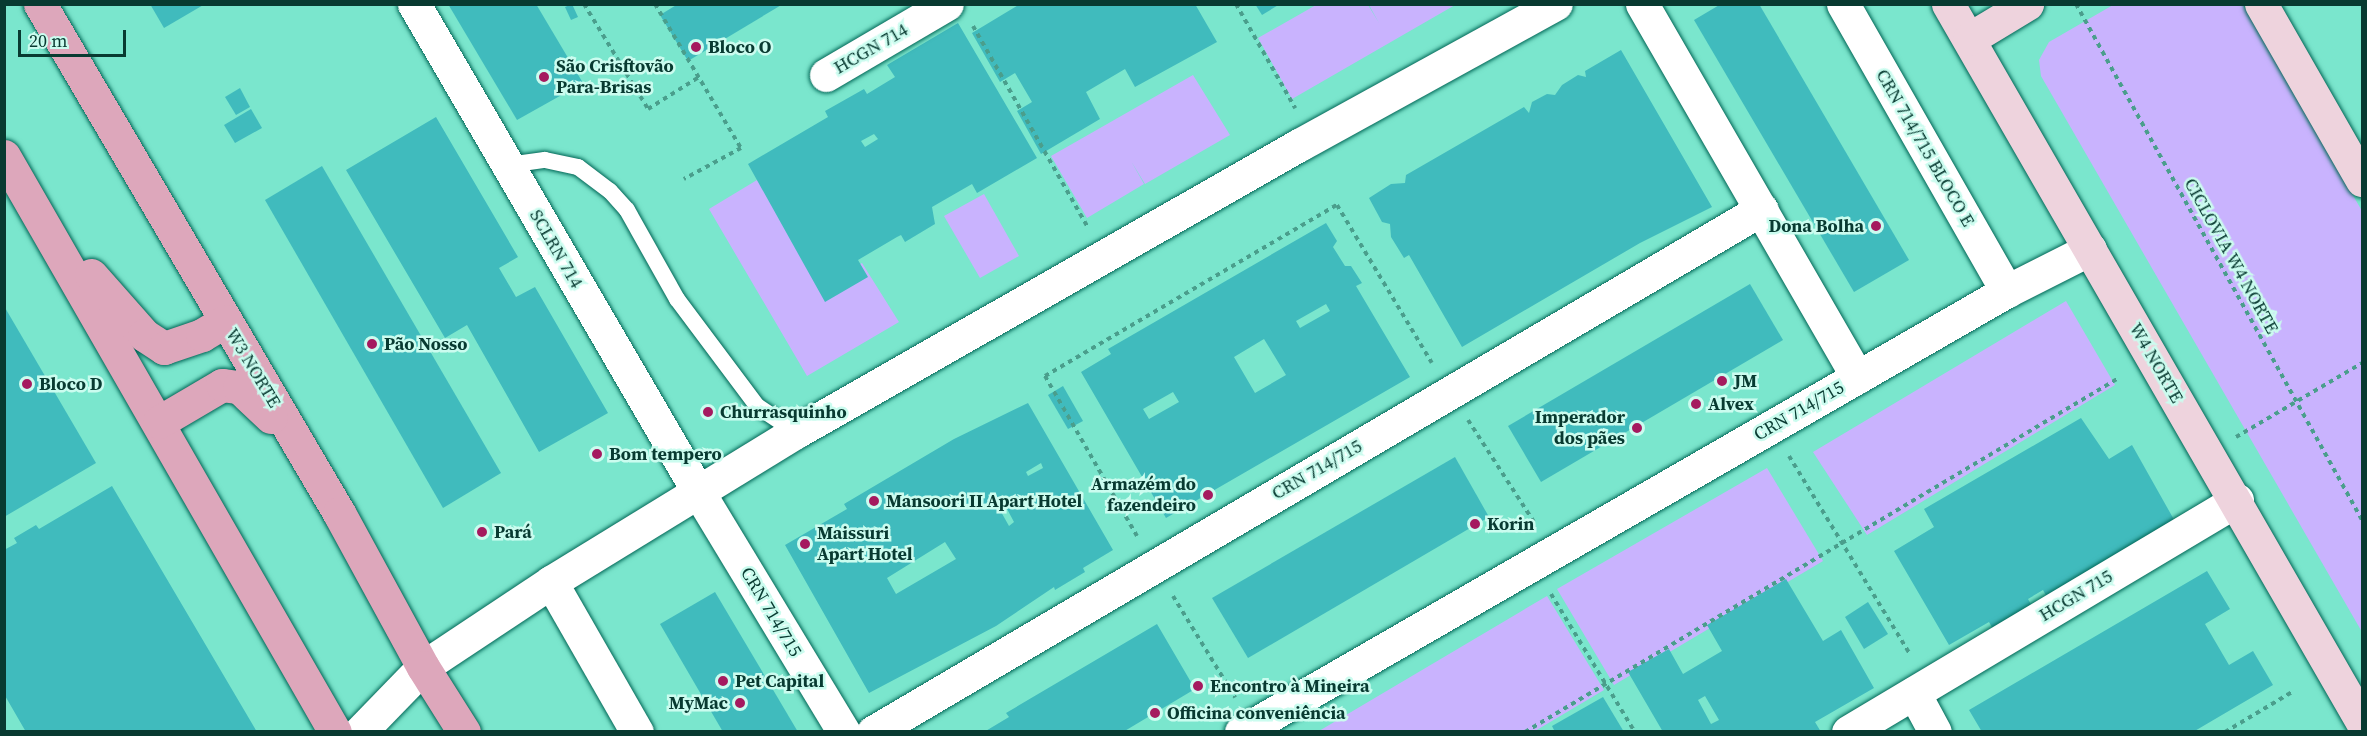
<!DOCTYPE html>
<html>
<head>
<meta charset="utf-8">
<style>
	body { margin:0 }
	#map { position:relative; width:2367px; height:736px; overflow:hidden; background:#7ae6cd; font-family:"Source Serif 4",serif }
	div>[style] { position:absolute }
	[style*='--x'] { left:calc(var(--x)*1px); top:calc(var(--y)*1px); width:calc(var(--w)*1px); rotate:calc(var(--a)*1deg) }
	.green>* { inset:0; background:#c9b3fe }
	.building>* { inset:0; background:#40bbbd }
	.path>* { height:4px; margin-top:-2px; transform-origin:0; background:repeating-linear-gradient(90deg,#4a9e8c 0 4.5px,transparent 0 9px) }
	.roads { filter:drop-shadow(0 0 2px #006656) drop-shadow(0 0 2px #006656) }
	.service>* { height:16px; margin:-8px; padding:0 8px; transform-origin:8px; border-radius:8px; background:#fff }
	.minor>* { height:33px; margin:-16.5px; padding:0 16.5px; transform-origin:16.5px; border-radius:16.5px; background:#fff }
	.tertiary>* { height:33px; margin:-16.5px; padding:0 16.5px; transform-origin:16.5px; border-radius:16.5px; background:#fff }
	.secondary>* { height:33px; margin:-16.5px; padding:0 16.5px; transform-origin:16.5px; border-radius:16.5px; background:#eed3dd }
	.primary>* { height:33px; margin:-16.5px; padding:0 16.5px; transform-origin:16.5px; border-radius:16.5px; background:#dda7bb }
	.dots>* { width:16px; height:16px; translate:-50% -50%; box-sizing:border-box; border:3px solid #cbfcef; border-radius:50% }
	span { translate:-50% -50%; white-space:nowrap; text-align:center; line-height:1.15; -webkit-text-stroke:5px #cbfcef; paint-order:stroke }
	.poi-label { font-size:18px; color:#083a31; font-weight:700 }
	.left { translate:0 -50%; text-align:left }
	.right { translate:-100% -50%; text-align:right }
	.street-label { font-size:18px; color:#083a31 }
	.frame { position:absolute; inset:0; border:6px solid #083a31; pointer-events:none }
	.scale { position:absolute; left:18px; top:30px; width:108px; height:27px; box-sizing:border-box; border:3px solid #083a31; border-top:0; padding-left:8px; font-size:18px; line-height:21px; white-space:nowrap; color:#083a31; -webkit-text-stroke:4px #cbfcef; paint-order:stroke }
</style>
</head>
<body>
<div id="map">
	<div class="green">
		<div style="clip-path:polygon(1316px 5px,1368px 5px,1379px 23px,1369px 5px,1455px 5px,1292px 99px,1258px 38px)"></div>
		<div style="clip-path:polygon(2113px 5px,2243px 5px,2362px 211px,2362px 632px,2041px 76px,2039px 60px,2049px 42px)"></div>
		<div style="clip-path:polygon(1193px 75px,1230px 135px,1145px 184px,1131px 161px,1144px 184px,1087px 218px,1051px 156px)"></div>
		<div style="clip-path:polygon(762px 177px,825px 283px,862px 263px,899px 322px,807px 376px,709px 209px)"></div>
		<div style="clip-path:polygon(984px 194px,1019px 256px,980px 278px,944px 216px)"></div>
		<div style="clip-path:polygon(2066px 301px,2115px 385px,1867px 535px,1813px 452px)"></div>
		<div style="clip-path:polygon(1767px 468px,1823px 561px,1614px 685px,1557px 589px)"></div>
		<div style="clip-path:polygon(1547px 596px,1604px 690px,1535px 731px,1319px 731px)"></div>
	</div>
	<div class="building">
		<div style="clip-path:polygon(150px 4px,205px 4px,164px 28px)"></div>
		<div style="clip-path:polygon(448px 4px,536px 4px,583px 83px,517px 120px)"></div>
		<div style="clip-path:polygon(572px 4px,578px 17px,571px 20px,565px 7px)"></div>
		<div style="clip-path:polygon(678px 4px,783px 4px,688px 61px,660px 15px)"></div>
		<div style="clip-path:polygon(1020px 4px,1195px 4px,1217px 42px,1135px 87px,1125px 69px,1086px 92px,1100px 119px,1041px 154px,1017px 111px,1032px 102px,1015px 73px,1000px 82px,972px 33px)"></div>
		<div style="clip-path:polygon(1255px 4px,1280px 4px,1262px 15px)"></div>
		<div style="clip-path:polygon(1721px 4px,1759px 4px,1909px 260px,1854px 292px,1694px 20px)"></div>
		<div style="clip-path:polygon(evenodd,958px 23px,1037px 158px,977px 193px,972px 184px,932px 207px,935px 224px,905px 242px,901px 235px,897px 237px,858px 260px,868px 277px,825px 302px,748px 164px,828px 117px,825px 111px,864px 89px,867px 94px,895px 77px,887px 65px,958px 23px,874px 134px,878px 139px,865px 147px,861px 141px,874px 134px)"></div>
		<div style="clip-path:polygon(1621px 50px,1712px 207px,1640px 243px,1462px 347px,1409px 255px,1404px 258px,1391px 237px,1390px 224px,1382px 222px,1369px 198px,1391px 184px,1405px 183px,1406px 175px,1524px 107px,1529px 113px,1532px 102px,1547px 94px,1555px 95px,1562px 85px,1578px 75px,1586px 77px,1585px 71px)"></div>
		<div style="clip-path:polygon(240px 88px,250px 107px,236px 115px,225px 97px)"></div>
		<div style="clip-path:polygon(251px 109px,262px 128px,235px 143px,224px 125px)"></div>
		<div style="clip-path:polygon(436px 117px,518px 257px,499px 268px,516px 297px,535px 287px,608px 413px,539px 452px,467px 325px,445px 338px,346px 170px)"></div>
		<div style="clip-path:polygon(322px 166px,501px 473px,443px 508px,265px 200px)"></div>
		<div style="clip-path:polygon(evenodd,1326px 223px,1337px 241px,1333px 247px,1345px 266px,1351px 266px,1362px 283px,1356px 286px,1410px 377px,1166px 518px,1081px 372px,1111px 354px,1108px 349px,1326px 223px,1326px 304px,1330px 311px,1300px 328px,1296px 321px,1326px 304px,1326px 223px,1264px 339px,1286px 375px,1255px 393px,1234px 357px,1264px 339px,1326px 223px,1173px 392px,1179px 402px,1149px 419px,1143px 409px,1173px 392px)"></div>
		<div style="clip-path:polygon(1750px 284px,1783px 340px,1541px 482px,1508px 426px)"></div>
		<div style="clip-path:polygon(4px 306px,96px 463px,4px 517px)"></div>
		<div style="clip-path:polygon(1063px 386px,1083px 421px,1068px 429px,1048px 395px)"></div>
		<div style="clip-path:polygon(evenodd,1028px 403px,1113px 550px,1083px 568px,1085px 572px,1055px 590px,1054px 587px,996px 626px,869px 693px,785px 545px,847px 509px,844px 504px,954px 439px,1028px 403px,1041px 463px,1043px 468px,1028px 476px,1026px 472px,1041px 463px,1028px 403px,1006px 507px,1014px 522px,1009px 526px,1000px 510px,1006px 507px,1028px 403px,945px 542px,956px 559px,896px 594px,887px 578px,945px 542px)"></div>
		<div style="clip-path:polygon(2081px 418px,2109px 459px,2132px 445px,2177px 525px,2048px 599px,2043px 590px,2028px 599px,2033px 608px,1994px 631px,1989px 622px,1949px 645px,1894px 551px,1934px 527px,1924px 509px)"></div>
		<div style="clip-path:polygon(1455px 457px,1489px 517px,1248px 658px,1212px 598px)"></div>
		<div style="clip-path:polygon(112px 486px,257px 732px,26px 732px,4px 694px,4px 550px,17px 543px,14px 538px,36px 525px,39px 529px)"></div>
		<div style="clip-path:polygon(2207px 571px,2230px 609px,2205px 624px,2229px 665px,2253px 651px,2273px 685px,2193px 732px,1982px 732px,1969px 710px)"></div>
		<div style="clip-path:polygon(evenodd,1786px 579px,1823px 641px,1841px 630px,1874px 688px,1815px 722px,1821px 732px,1663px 732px,1628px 672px,1669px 649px,1683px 674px,1722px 651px,1707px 625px,1786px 579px,1705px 696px,1719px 720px,1711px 724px,1698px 700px,1705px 696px)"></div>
		<div style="clip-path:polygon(715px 592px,769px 683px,798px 732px,723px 732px,660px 624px)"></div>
		<div style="clip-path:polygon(1868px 602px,1888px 634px,1864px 649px,1845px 617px)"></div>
		<div style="clip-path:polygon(1157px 624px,1195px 689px,1123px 732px,984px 732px,1009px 717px,1006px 713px)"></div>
		<div style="clip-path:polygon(1603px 697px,1624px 732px,1555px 732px,1552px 726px)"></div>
	</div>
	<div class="path">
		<div style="--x:584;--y:4;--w:123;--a:58.6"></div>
		<div style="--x:648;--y:109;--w:60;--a:-32.1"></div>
		<div style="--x:655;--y:4;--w:168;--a:59.2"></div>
		<div style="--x:741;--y:148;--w:65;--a:151.5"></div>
		<div style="--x:1236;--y:4;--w:120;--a:60.4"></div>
		<div style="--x:2076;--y:4;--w:590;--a:61"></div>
		<div style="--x:973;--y:26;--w:232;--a:60.3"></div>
		<div style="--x:1468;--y:420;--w:121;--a:57.1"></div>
		<div style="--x:2236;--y:437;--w:146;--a:-30.4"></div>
		<div style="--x:1789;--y:456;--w:232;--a:58.6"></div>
		<div style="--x:1137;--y:536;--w:185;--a:-119.9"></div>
		<div style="--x:1045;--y:376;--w:338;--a:-30.4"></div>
		<div style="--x:1337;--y:205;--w:184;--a:59"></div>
		<div style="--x:1551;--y:594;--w:162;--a:58.7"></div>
		<div style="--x:1173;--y:596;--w:119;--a:58.5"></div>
		<div style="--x:1525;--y:732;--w:689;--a:-30.81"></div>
		<div style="--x:2225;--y:732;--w:78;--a:-30.8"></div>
	</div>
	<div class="roads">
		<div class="service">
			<div style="--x:508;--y:165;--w:37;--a:-8"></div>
			<div style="--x:545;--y:160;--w:34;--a:12"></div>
			<div style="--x:578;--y:167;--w:40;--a:37"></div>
			<div style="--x:610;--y:191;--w:25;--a:48"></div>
			<div style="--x:627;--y:210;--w:102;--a:60.7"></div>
			<div style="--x:677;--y:299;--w:134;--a:53.2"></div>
			<div style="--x:757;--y:406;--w:47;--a:33.7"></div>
		</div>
		<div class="minor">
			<div style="--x:1642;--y:4;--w:431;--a:60"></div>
			<div style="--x:826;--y:75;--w:140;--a:-30.4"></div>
			<div style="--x:1914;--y:693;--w:44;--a:61.7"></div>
			<div style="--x:873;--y:732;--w:1031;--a:-30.47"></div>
			<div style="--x:1848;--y:732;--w:453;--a:-30.8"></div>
		</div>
		<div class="tertiary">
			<div style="--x:414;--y:4;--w:566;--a:59.77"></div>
			<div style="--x:699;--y:493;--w:280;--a:58.8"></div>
			<div style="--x:1843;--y:4;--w:331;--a:60.3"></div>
			<div style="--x:551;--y:582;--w:173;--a:60.2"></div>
			<div style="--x:360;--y:732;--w:91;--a:-45.9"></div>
			<div style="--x:423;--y:667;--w:154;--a:-33.6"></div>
			<div style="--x:551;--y:582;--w:287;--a:-31.5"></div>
			<div style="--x:796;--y:432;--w:579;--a:-29.71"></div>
			<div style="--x:1299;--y:145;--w:293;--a:-28.8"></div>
			<div style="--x:1241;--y:732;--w:884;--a:-29.93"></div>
			<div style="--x:2007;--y:291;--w:93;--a:-26.8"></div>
		</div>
		<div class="secondary">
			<div style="--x:1948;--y:4;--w:829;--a:60.03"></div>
			<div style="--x:2261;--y:4;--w:203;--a:60.2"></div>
			<div style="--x:1969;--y:39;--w:68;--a:-31.1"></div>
		</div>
		<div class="primary">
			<div style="--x:40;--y:4;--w:590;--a:59.57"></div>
			<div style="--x:339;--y:513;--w:175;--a:61.4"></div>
			<div style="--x:423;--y:667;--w:77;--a:57.8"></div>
			<div style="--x:4;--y:156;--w:664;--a:60.12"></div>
			<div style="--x:91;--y:275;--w:80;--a:48.5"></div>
			<div style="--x:144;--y:335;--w:24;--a:33"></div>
			<div style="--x:164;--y:348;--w:40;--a:-18.9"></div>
			<div style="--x:202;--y:335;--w:27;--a:-31"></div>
			<div style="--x:159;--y:422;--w:73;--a:-30.4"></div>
			<div style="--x:222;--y:385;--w:17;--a:7"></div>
			<div style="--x:239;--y:387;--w:44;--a:43.2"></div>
		</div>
	</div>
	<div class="dots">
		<div style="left:696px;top:47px;background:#a51a5f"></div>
		<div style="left:544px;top:77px;background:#a51a5f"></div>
		<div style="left:1876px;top:226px;background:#a51a5f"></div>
		<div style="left:372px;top:344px;background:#a51a5f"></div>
		<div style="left:1722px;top:381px;background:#a51a5f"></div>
		<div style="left:27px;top:384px;background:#a51a5f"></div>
		<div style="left:1696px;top:404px;background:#a51a5f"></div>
		<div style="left:708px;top:412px;background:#a51a5f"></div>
		<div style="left:1637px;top:428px;background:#a51a5f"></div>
		<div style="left:597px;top:454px;background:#a51a5f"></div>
		<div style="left:1208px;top:495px;background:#a51a5f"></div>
		<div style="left:874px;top:501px;background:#a51a5f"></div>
		<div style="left:1475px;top:524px;background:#a51a5f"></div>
		<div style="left:482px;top:532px;background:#a51a5f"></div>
		<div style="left:805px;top:544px;background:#a51a5f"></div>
		<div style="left:723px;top:681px;background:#a51a5f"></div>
		<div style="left:1198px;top:686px;background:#a51a5f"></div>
		<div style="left:740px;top:703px;background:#a51a5f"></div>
		<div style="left:1155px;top:713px;background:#a51a5f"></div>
	</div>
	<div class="poi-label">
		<span class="left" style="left:708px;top:47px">Bloco O</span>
		<span class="left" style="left:556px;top:77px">São Crisftovão<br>Para-Brisas</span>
		<span class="right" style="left:1864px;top:226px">Dona Bolha</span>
		<span class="left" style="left:384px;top:344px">Pão Nosso</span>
		<span class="left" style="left:1734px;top:381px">JM</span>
		<span class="left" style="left:39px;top:384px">Bloco D</span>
		<span class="left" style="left:1708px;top:404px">Alvex</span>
		<span class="left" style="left:720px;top:412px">Churrasquinho</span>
		<span class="right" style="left:1625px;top:428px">Imperador<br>dos pães</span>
		<span class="left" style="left:609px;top:454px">Bom tempero</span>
		<span class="right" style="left:1196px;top:495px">Armazém do<br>fazendeiro</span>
		<span class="left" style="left:886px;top:501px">Mansoori II Apart Hotel</span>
		<span class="left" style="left:1487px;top:524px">Korin</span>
		<span class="left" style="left:494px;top:532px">Pará</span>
		<span class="left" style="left:817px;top:544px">Maissuri<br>Apart Hotel</span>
		<span class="left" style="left:735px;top:681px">Pet Capital</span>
		<span class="left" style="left:1210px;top:686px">Encontro à Mineira</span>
		<span class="right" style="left:728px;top:703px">MyMac</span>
		<span class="left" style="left:1167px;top:713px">Officina conveniência</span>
	</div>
	<div class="street-label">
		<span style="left:871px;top:49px;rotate:-30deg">HCGN 714</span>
		<span style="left:1925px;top:148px;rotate:60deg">CRN 714/715 BLOCO E</span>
		<span style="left:556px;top:249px;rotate:60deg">SCLRN 714</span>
		<span style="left:2231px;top:256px;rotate:61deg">CICLOVIA W4 NORTE</span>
		<span style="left:2156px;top:363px;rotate:60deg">W4 NORTE</span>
		<span style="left:253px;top:368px;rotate:59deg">W3 NORTE</span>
		<span style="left:1799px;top:411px;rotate:-30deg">CRN 714/715</span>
		<span style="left:1317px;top:470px;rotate:-30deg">CRN 714/715</span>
		<span style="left:2076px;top:596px;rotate:-31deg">HCGN 715</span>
		<span style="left:771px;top:612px;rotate:59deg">CRN 714/715</span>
	</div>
	<div class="frame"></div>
	<div class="scale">20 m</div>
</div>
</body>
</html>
